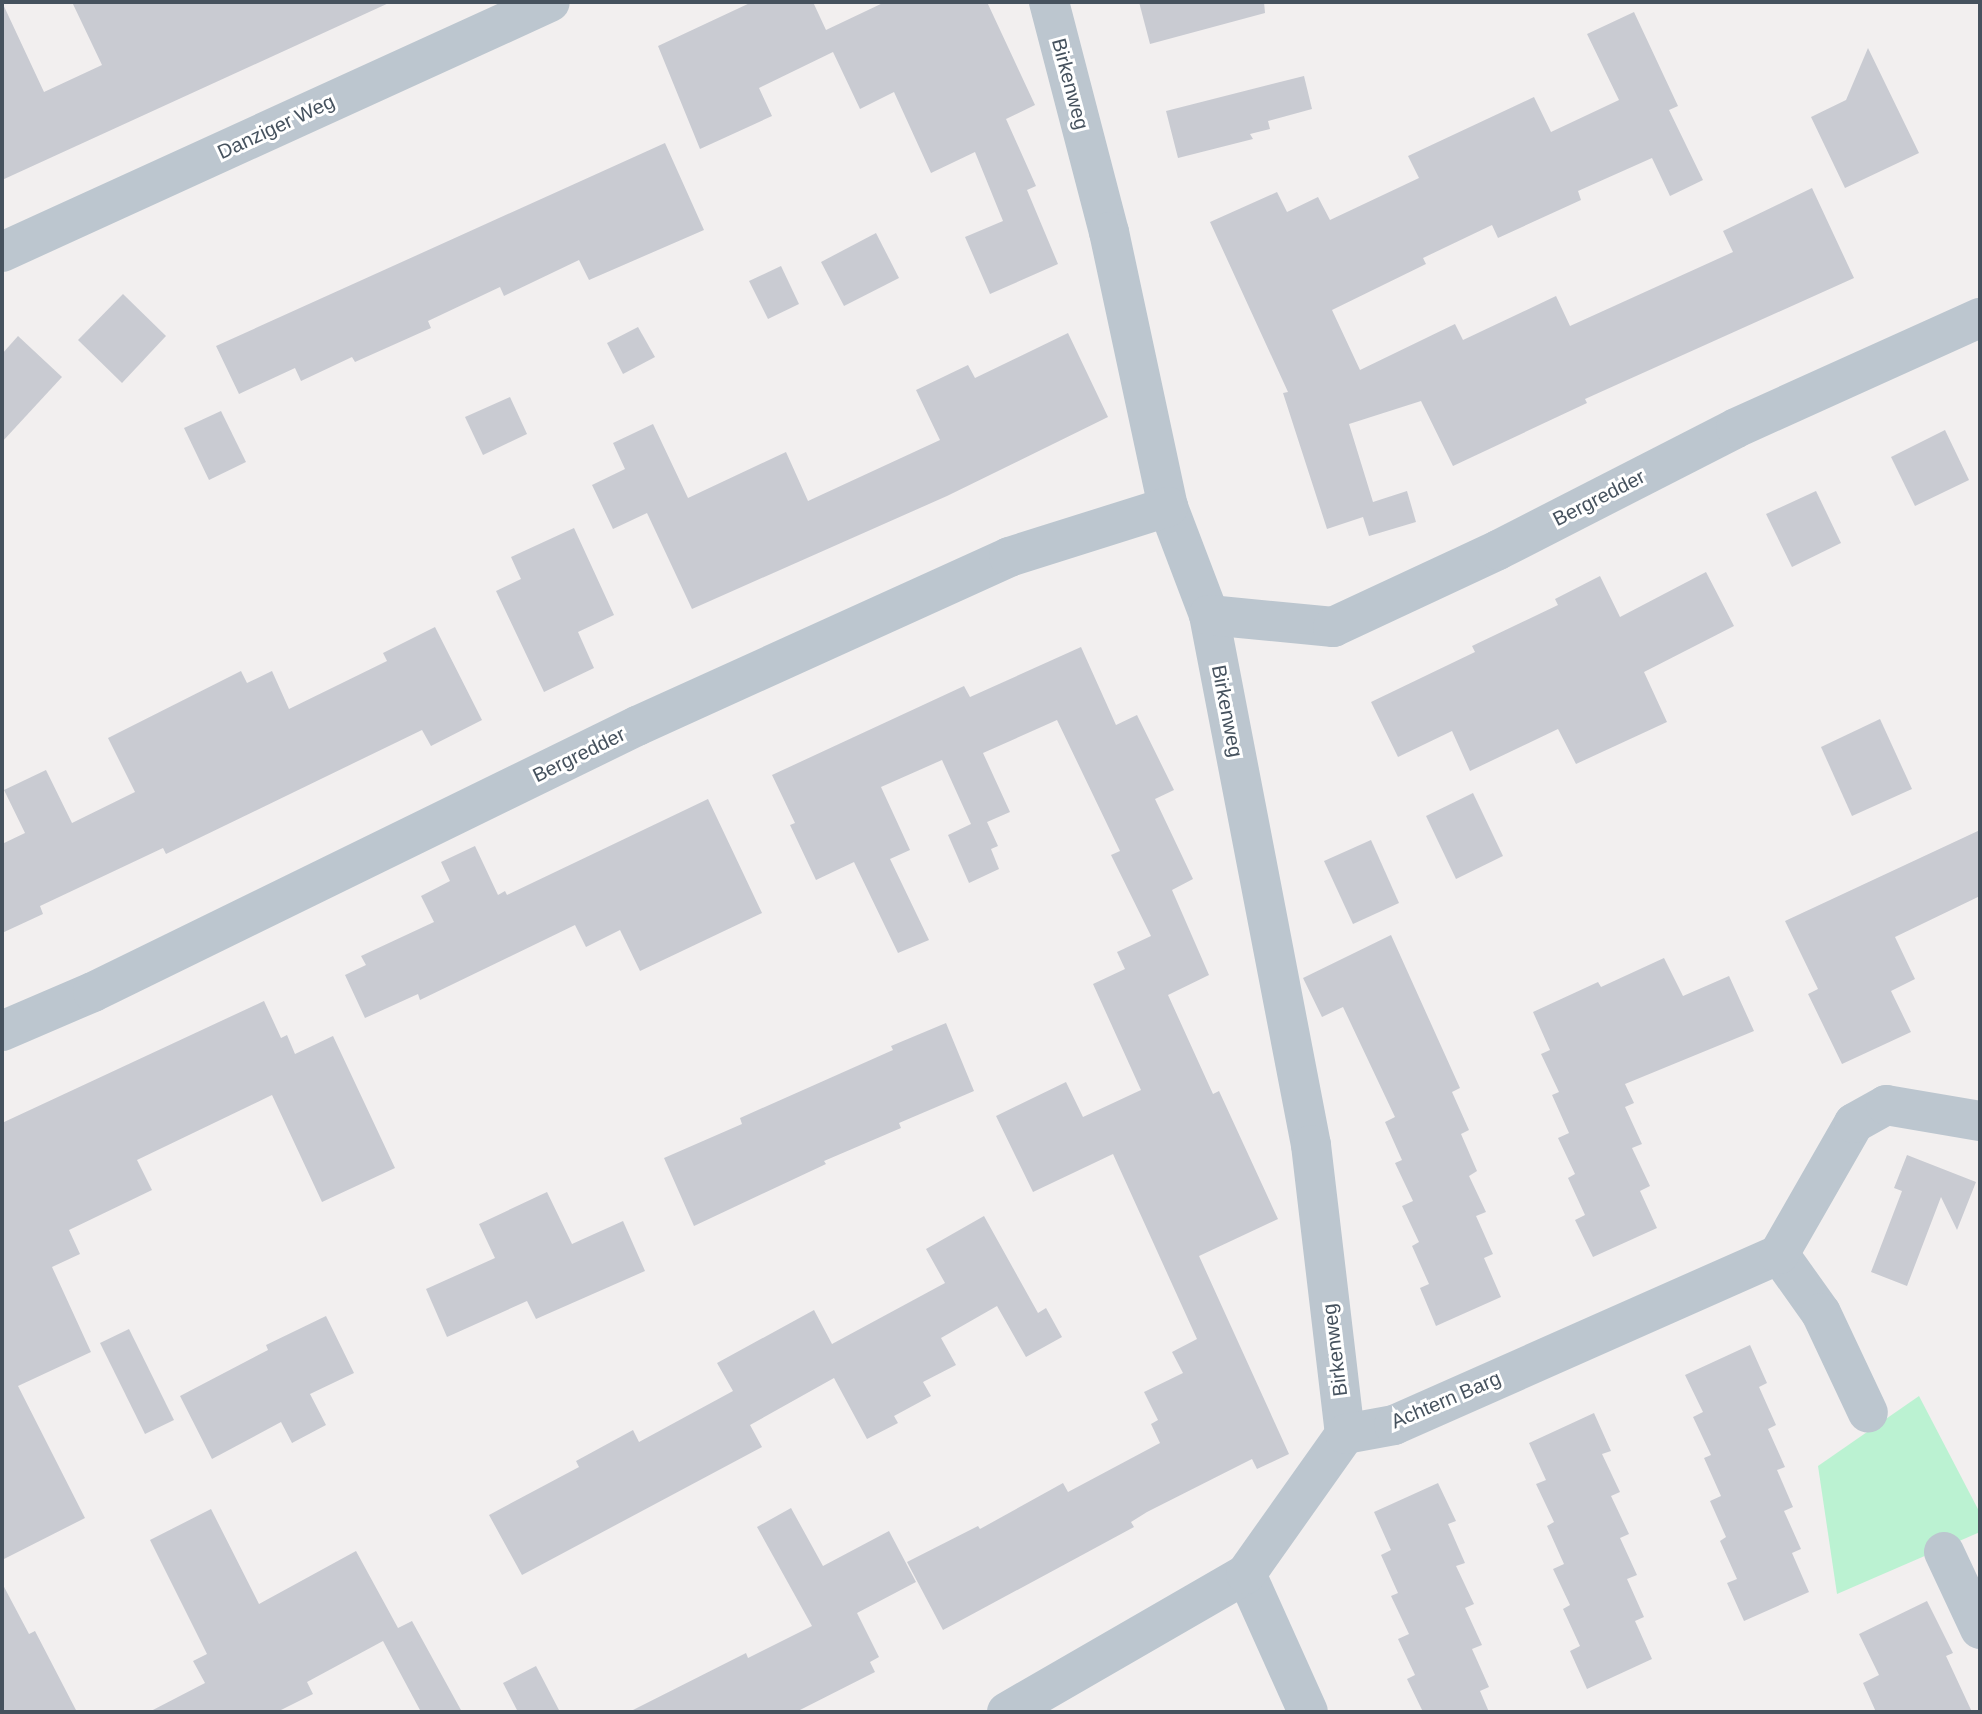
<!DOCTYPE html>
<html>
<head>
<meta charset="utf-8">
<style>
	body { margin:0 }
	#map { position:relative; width:1982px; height:1714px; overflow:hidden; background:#f2efef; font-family:Helvetica,sans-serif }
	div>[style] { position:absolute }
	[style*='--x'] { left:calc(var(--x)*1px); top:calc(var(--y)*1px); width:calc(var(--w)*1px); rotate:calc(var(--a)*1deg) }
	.green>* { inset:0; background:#bbf2d2 }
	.building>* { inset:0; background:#c9cbd2 }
	.minor>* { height:40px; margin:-20px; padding:0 20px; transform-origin:20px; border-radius:20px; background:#bcc6cf }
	span { translate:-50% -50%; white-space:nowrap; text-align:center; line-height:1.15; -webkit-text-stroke:6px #fff; paint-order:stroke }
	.street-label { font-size:20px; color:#46525e }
	.frame { position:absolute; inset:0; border:4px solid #46525e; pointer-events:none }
</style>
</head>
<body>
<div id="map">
	<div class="green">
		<div style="clip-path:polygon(1919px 1396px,1980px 1513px,1980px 1532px,1837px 1594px,1818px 1466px)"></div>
	</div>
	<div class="building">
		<div style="clip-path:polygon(2px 2px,44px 92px,102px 65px,72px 2px,391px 2px,2px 180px)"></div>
		<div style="clip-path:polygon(752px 2px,813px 2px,826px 30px,885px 2px,987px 2px,1035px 105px,1006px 119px,1036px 186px,1027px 190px,1058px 264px,990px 294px,965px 237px,1003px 221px,975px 152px,931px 173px,894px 92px,860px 109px,833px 52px,759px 88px,772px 116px,700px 149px,658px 46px)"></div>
		<div style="clip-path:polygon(1139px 2px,1264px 2px,1265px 13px,1150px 44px)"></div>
		<div style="clip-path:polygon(1634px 12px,1678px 106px,1669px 110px,1703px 180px,1670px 196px,1652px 158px,1578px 191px,1581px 200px,1498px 238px,1492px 225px,1423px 258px,1426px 264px,1332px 310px,1360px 370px,1455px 324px,1463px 340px,1556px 296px,1570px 326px,1733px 252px,1723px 231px,1812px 188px,1854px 278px,1585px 399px,1587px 403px,1453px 466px,1421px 401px,1349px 424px,1373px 502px,1407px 491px,1416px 522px,1369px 536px,1363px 517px,1327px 529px,1283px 393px,1288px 392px,1210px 222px,1277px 192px,1287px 212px,1318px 197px,1330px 220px,1419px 178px,1408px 156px,1534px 97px,1551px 132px,1619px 100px,1587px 34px)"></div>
		<div style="clip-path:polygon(1868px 48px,1919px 153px,1845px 188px,1811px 117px,1846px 100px)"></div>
		<div style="clip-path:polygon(1304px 76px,1312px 109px,1268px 121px,1270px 129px,1250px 134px,1253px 139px,1178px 158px,1166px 111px)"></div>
		<div style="clip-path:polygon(665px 143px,704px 230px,589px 280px,579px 260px,504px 296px,500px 287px,428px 321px,431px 328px,355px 362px,352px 357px,301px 381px,295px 368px,239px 394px,216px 346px)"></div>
		<div style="clip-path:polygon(876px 233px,899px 278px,844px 306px,821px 262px)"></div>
		<div style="clip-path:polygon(781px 266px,799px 304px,768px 319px,749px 281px)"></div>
		<div style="clip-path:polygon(123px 294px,166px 336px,122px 383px,78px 340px)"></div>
		<div style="clip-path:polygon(638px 327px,655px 357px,623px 374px,607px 343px)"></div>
		<div style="clip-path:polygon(1068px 333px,1108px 417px,947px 496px,692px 609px,647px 513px,613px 529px,592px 485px,625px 469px,613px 443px,653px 424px,688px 498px,786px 452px,808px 501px,940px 440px,916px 390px,968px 365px,975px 378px)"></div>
		<div style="clip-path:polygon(18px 336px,62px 377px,2px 442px,2px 354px)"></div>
		<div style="clip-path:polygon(510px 397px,527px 434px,483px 455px,465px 417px)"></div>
		<div style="clip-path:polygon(221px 411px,246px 462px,209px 480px,184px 428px)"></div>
		<div style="clip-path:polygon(1945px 430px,1969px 480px,1915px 506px,1891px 457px)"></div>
		<div style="clip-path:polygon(1816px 491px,1841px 543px,1792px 567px,1766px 514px)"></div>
		<div style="clip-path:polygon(574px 528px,614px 615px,578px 632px,594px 668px,544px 692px,496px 591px,521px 579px,511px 557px)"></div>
		<div style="clip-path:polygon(1706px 572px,1734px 626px,1644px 672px,1667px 722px,1576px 764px,1558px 729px,1470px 771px,1452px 731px,1398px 757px,1371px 702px,1475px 652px,1472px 646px,1558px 605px,1555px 599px,1600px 576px,1620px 617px)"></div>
		<div style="clip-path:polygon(435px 627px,482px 720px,431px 746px,422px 730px,166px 854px,163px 848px,40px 906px,43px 914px,2px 933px,2px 844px,25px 833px,4px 790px,46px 770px,72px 823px,135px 792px,108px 738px,241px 671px,247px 683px,272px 671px,289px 709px,387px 661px,383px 653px)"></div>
		<div style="clip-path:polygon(1081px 647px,1116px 725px,1137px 715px,1174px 790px,1155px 799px,1193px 879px,1172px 890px,1209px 975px,1168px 995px,1213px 1094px,1219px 1091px,1278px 1219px,1199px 1256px,1289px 1454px,1257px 1469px,1252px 1459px,1147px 1512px,1131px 1522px,1134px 1527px,943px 1630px,907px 1562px,978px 1526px,980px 1529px,1063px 1483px,1068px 1492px,1160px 1443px,1151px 1424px,1158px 1420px,1144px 1392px,1183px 1373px,1172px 1352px,1197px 1339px,1113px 1154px,1033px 1192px,996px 1116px,1066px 1082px,1083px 1117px,1141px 1090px,1093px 984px,1125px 969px,1117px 952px,1151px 936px,1111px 855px,1120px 851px,1057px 720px,983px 753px,1010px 812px,987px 822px,998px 846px,991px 849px,999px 869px,969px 883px,948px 835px,971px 824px,942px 760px,881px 787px,910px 850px,890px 859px,929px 940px,898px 953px,854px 862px,816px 880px,790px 825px,795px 823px,772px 775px,964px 686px,970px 697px)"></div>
		<div style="clip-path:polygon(1880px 719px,1912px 789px,1852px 816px,1821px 747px)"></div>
		<div style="clip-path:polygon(1473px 793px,1503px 856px,1456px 879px,1426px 816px)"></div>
		<div style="clip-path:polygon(708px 799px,762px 913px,640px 971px,620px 930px,586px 947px,575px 925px,420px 1000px,418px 994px,365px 1018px,345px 975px,366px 965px,361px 956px,434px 922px,421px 896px,450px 881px,441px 862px,475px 846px,498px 895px,505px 891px,507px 895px)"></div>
		<div style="clip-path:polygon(1980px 830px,1980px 896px,1895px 937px,1915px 979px,1891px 991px,1911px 1032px,1842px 1064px,1808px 994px,1818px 989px,1785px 921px)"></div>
		<div style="clip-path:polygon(1371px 840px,1399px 903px,1353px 924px,1324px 861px)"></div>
		<div style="clip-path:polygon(1391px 935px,1460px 1088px,1452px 1092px,1469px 1130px,1461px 1134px,1477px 1171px,1469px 1176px,1486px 1212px,1476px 1216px,1493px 1254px,1484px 1258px,1501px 1297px,1436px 1326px,1420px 1288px,1429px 1284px,1412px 1246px,1419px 1242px,1402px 1206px,1413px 1201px,1395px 1163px,1402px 1160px,1385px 1122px,1395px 1117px,1343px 1007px,1322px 1017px,1303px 978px)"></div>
		<div style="clip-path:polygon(1664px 958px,1683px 996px,1729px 976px,1754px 1031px,1625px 1084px,1634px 1103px,1625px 1107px,1642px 1144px,1632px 1148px,1650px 1186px,1640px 1191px,1657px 1228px,1593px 1257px,1575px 1220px,1585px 1215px,1568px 1178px,1575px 1174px,1558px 1138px,1569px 1133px,1552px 1095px,1559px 1092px,1541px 1054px,1550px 1050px,1533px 1012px,1598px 982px,1601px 987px)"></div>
		<div style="clip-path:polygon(264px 1001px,281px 1038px,287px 1035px,295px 1054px,333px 1036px,395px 1168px,322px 1202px,272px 1095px,137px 1160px,152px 1190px,69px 1230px,80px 1254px,52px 1267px,91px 1352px,18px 1386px,85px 1518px,2px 1560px,2px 1123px)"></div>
		<div style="clip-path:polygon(946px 1023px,974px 1091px,899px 1123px,901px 1128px,824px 1161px,826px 1164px,694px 1226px,664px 1158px,742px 1124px,740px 1118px,893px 1050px,891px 1046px)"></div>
		<div style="clip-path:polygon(1907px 1155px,1976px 1182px,1957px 1230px,1941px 1197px,1907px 1286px,1871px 1272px,1902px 1191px,1894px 1188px)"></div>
		<div style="clip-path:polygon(547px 1192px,572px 1244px,623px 1221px,645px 1271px,536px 1319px,527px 1301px,447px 1337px,426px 1289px,495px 1258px,479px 1224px)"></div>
		<div style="clip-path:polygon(984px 1216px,1038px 1313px,1046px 1308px,1062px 1337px,1026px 1357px,997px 1306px,941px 1338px,956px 1365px,923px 1382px,931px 1396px,894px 1416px,898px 1423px,867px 1439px,834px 1378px,750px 1425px,762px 1447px,522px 1575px,489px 1515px,579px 1467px,576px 1461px,633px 1430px,639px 1442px,733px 1391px,717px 1363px,814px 1310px,832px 1344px,945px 1283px,926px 1249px)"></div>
		<div style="clip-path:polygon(326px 1316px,354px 1373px,310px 1394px,326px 1425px,292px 1443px,281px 1422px,212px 1459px,180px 1396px,268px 1350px,266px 1345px)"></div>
		<div style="clip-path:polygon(129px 1329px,174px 1420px,145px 1434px,100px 1343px)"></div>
		<div style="clip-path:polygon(1750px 1345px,1767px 1383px,1759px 1387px,1776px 1425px,1768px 1429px,1785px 1467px,1777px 1470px,1793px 1507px,1784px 1511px,1801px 1549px,1792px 1553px,1809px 1592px,1744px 1621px,1727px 1583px,1737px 1579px,1720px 1541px,1726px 1537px,1710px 1501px,1721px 1496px,1704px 1458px,1711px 1455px,1693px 1417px,1703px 1412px,1685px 1375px)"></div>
		<div style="clip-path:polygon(1594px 1413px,1611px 1451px,1602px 1454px,1620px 1492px,1611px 1496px,1629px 1534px,1620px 1538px,1637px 1575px,1627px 1579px,1644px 1617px,1635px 1621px,1652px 1659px,1587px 1689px,1570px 1651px,1580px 1646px,1563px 1609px,1570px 1605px,1553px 1569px,1564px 1564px,1547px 1526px,1554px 1522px,1536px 1484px,1546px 1480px,1529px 1443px)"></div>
		<div style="clip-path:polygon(1438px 1483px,1456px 1521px,1448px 1524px,1465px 1563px,1456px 1566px,1474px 1604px,1465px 1608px,1482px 1645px,1472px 1649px,1489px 1687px,1480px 1691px,1489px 1712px,1423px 1712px,1407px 1679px,1415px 1675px,1398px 1639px,1409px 1634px,1391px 1596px,1398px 1593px,1381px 1555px,1391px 1550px,1374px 1512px)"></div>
		<div style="clip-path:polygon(791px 1508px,823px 1566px,889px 1531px,916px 1582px,857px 1613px,879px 1657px,870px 1662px,875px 1672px,796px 1712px,629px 1712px,746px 1653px,748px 1658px,812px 1626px,757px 1527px)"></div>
		<div style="clip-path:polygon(211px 1509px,259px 1604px,356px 1551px,398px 1628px,412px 1621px,462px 1712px,421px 1712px,383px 1641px,307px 1682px,313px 1694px,277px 1712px,149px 1712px,205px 1683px,193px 1661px,207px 1654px,150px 1540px)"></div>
		<div style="clip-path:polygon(2px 1583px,29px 1634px,35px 1631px,77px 1712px,2px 1712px)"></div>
		<div style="clip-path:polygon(1927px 1601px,1953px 1653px,1946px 1656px,1972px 1712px,1876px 1712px,1863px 1683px,1879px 1675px,1859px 1634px)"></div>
		<div style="clip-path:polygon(536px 1666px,560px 1712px,518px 1712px,503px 1683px)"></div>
	</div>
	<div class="minor">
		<div style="--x:1049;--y:2;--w:238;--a:75.4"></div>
		<div style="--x:1109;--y:232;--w:281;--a:77.9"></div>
		<div style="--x:1168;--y:507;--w:116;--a:69.2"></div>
		<div style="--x:1209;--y:615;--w:540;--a:79.11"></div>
		<div style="--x:1311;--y:1145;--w:291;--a:83.3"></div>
		<div style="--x:2;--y:252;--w:602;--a:-24.52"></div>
		<div style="--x:1209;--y:615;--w:125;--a:5.5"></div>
		<div style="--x:1333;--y:627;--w:182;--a:-25"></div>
		<div style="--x:1498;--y:550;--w:267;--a:-27.1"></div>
		<div style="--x:1736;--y:428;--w:268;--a:-24.3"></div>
		<div style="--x:2;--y:1031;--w:99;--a:-23.2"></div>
		<div style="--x:93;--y:992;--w:606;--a:-26.06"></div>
		<div style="--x:637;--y:726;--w:409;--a:-24.4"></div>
		<div style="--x:1009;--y:557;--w:167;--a:-17.5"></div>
		<div style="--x:1779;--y:1254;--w:72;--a:54.6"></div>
		<div style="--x:1821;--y:1313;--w:110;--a:64.8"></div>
		<div style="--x:1944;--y:1552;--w:85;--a:64.9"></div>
		<div style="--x:1246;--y:1574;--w:151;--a:65.8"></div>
		<div style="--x:1007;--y:1712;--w:276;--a:-30"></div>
		<div style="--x:1246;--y:1574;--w:171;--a:-54.7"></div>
		<div style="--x:1345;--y:1434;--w:50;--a:-10.4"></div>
		<div style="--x:1394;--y:1425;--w:421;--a:-23.9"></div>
		<div style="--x:1779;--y:1254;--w:151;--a:-60.2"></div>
		<div style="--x:1854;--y:1123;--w:37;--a:-29"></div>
		<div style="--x:1886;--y:1105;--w:95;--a:9.7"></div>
	</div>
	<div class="street-label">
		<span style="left:1070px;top:84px;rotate:75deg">Birkenweg</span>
		<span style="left:276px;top:127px;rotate:-25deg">Danziger Weg</span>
		<span style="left:1599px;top:498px;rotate:-27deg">Bergredder</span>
		<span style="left:1227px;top:711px;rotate:79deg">Birkenweg</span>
		<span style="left:579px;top:755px;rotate:-26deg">Bergredder</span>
		<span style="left:1335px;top:1350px;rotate:-97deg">Birkenweg</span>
		<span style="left:1446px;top:1400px;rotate:-23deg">Achtern Barg</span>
	</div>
	<div class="frame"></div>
</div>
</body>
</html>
